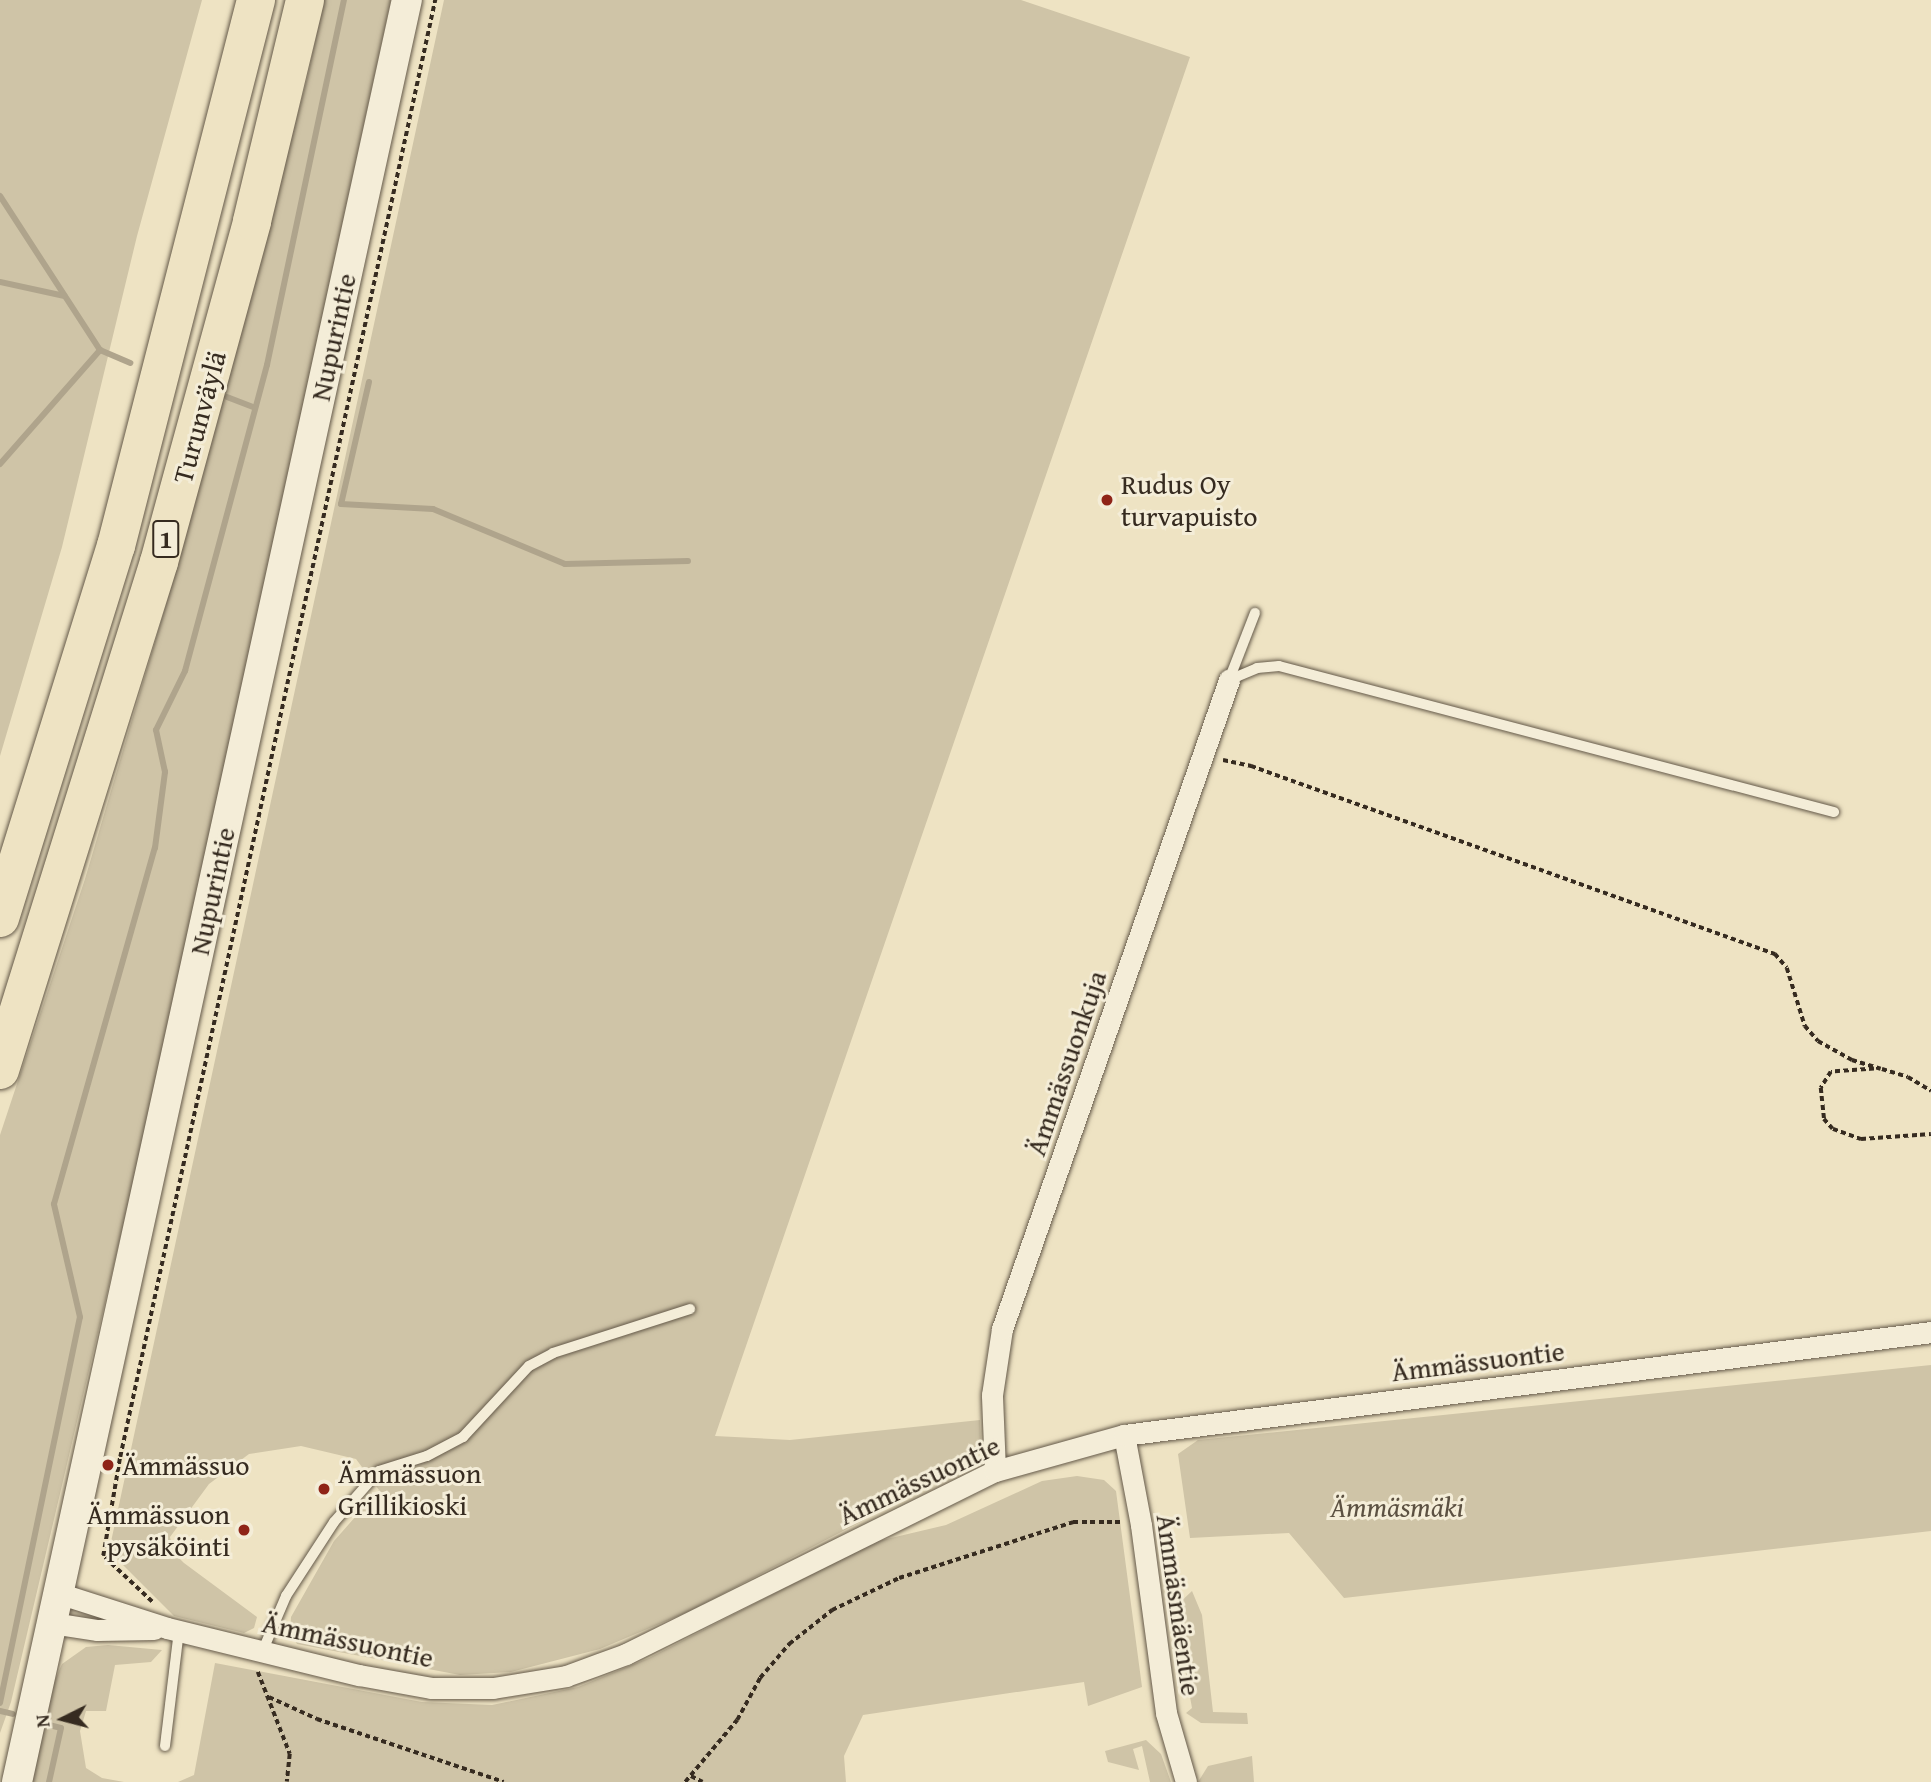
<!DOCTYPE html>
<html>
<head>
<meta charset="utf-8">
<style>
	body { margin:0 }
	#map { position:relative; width:1931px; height:1782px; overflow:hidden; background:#eee3c3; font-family:"Gentium Book Plus",serif }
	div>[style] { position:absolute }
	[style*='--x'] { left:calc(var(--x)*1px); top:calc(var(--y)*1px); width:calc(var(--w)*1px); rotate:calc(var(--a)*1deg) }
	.green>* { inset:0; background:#cfc4a7 }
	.stream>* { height:6px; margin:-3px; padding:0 3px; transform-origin:3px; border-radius:3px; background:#afa48c }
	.path>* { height:3.5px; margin-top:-1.75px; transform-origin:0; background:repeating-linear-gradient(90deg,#362b20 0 5px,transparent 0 8.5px) }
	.roads { filter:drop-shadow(0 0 2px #645949) drop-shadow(0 0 2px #645949) }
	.service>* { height:10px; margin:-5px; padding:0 5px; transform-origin:5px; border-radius:5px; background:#f4edd8 }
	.minor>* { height:21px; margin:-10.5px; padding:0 10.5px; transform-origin:10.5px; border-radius:10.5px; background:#f4edd8 }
	.secondary>* { height:30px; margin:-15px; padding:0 15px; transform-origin:15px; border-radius:15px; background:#f4edd8 }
	.motorway>* { height:38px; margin:-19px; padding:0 19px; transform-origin:19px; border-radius:19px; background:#eee3c3 }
	.dots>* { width:19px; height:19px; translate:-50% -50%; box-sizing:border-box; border:4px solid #f4edd8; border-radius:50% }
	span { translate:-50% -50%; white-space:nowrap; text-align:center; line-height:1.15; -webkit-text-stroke:6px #f4edd8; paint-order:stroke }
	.shield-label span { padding:2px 5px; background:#f4edd8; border:2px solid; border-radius:5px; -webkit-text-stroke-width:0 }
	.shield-label { font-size:26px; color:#362b20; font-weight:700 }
	.street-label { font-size:28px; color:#362b20 }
	.poi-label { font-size:28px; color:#362b20 }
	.left { translate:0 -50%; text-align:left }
	.right { translate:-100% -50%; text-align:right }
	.park-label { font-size:28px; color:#5c5142; font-style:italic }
	.north { position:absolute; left:28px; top:1684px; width:70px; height:70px; -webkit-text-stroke:5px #f4edd8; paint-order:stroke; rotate:264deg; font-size:19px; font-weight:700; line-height:28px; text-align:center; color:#362b20 }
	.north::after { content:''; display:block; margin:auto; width:24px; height:32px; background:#362b20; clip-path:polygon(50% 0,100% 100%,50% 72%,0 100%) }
</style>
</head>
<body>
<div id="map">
	<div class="green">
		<div style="clip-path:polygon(0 0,202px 0,137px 236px,62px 547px,0 756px)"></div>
		<div style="clip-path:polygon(324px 0,391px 0,135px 1175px,11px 1702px,0 1733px,0 1135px,85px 879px,175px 574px,307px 79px)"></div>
		<div style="clip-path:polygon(444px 0,1021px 0,1190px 57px,715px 1436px,790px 1440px,980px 1420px,981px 1445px,973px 1463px,690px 1611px,600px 1649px,511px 1672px,460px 1675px,297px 1644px,290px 1633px,291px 1617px,334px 1541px,379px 1490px,356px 1459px,301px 1446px,249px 1454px,209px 1484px,170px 1537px,173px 1552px,184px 1563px,257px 1617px,254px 1628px,244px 1633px,174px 1616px,109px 1551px)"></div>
		<div style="clip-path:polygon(1931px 1365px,1931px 1531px,1344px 1598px,1289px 1533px,1190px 1538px,1178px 1454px,1198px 1440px)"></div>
		<div style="clip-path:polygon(1077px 1476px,1104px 1480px,1116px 1491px,1142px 1687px,1088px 1706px,1084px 1682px,863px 1715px,844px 1756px,846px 1782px,178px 1782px,194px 1775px,215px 1663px,422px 1702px,492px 1705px,578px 1687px,649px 1658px,874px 1542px,946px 1525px,1042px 1481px)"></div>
		<div style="clip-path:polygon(1192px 1591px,1202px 1615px,1213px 1712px,1247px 1713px,1248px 1724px,1201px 1723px,1186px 1713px,1192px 1708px,1174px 1608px)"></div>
		<div style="clip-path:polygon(108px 1645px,162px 1650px,151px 1662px,115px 1665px,106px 1711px,86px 1711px,80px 1731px,86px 1768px,102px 1778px,124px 1782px,31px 1782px,51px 1689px,62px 1664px,86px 1647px)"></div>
		<div style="clip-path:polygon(1146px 1740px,1161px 1754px,1171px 1782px,1150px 1782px,1142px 1746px,1133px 1749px,1139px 1770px,1108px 1762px,1105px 1751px)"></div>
		<div style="clip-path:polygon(1252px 1756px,1254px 1782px,1198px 1782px,1208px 1766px)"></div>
	</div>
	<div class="stream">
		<div style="--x:0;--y:196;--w:184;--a:57"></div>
		<div style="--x:0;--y:282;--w:66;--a:12.2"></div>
		<div style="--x:100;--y:350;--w:33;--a:23"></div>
		<div style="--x:369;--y:382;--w:125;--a:102.9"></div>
		<div style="--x:341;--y:504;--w:92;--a:3.1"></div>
		<div style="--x:433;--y:509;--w:143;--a:22.6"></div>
		<div style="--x:565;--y:564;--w:123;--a:-1.4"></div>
		<div style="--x:227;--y:397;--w:30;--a:21"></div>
		<div style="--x:0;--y:464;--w:152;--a:-48.7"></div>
		<div style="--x:0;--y:1703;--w:394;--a:-78.3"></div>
		<div style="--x:80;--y:1317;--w:116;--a:-103"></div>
		<div style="--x:54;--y:1204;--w:370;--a:-74.2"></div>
		<div style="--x:155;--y:848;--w:77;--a:-82.5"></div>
		<div style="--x:165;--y:772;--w:43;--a:-102.1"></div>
		<div style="--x:156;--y:730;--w:66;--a:-63.8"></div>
		<div style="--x:185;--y:671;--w:317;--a:-75"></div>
		<div style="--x:267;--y:365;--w:373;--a:-78.1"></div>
		<div style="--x:0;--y:1711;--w:13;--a:13"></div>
		<div style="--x:49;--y:1725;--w:12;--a:14"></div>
		<div style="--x:61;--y:1728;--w:55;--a:102.5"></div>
	</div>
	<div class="path">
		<div style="--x:1223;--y:760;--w:29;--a:12"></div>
		<div style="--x:1251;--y:766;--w:557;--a:19.74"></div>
		<div style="--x:1775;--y:954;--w:18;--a:49"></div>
		<div style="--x:1787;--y:968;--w:61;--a:72.8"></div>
		<div style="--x:1805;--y:1026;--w:20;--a:49"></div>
		<div style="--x:1818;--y:1041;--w:39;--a:29"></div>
		<div style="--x:1852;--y:1060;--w:30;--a:17"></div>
		<div style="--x:1874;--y:1069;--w:43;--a:176"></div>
		<div style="--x:1831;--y:1072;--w:19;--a:122"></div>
		<div style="--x:1821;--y:1088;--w:31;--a:84"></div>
		<div style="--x:1824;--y:1119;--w:13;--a:48"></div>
		<div style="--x:1833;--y:1129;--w:30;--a:20"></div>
		<div style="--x:1861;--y:1139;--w:70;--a:-4.1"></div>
		<div style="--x:1882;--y:1069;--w:27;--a:17"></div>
		<div style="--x:1908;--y:1077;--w:27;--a:31"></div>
		<div style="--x:152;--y:1602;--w:67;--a:-136.8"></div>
		<div style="--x:103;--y:1556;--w:100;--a:-80.3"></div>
		<div style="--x:120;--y:1457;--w:1491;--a:-77.8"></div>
		<div style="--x:258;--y:1672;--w:88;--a:68.7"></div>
		<div style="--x:290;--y:1754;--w:28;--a:96"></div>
		<div style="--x:269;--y:1697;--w:53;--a:24.6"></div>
		<div style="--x:317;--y:1719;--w:197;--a:18.6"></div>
		<div style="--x:691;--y:1776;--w:13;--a:27"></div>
		<div style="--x:685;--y:1782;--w:81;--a:-50"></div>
		<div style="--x:737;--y:1720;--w:48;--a:-61.3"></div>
		<div style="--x:760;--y:1678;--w:45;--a:-49.5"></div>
		<div style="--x:789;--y:1644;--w:55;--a:-38.3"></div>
		<div style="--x:832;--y:1610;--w:74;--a:-25.5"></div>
		<div style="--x:899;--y:1578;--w:183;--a:-17.8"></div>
		<div style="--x:1073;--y:1522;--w:49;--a:0"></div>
	</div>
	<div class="roads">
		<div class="service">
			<div style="--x:1229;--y:680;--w:30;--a:-23"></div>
			<div style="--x:1257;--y:668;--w:22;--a:-5"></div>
			<div style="--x:1279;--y:666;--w:574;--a:14.74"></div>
			<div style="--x:1229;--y:680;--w:72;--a:-68.8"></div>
			<div style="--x:263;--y:1650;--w:59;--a:-66.9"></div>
			<div style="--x:286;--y:1596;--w:88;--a:-57"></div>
			<div style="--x:334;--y:1522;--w:68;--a:-48.6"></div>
			<div style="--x:379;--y:1471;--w:50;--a:-17.4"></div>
			<div style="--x:427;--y:1456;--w:41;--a:-27.8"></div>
			<div style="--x:463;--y:1437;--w:97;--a:-47.1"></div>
			<div style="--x:529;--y:1366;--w:27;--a:-28"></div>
			<div style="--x:553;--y:1353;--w:144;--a:-17.8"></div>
			<div style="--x:165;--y:1746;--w:116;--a:-83.1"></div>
		</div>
		<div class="minor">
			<div style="--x:1124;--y:1435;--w:92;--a:79.3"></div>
			<div style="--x:1141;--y:1525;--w:190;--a:82.4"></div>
			<div style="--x:1166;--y:1713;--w:72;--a:73.8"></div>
			<div style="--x:995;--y:1471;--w:76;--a:-92.3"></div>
			<div style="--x:992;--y:1395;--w:67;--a:-81.4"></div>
			<div style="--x:1002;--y:1329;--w:688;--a:-70.72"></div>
			<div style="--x:58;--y:1593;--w:114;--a:17.8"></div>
			<div style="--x:167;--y:1628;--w:198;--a:13.8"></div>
			<div style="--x:359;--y:1675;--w:73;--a:10.2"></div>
			<div style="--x:431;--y:1688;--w:62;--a:0"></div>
			<div style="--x:493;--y:1688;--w:74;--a:-9.3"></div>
			<div style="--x:566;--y:1676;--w:64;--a:-20.1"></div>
			<div style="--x:626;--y:1654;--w:412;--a:-26.4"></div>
			<div style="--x:995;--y:1471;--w:134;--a:-15.6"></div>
			<div style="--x:1124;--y:1435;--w:814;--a:-7.27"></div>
			<div style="--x:52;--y:1623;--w:46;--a:8.8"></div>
			<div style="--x:97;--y:1630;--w:57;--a:-1"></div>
		</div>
		<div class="secondary">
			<div style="--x:17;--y:1782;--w:1824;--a:-77.66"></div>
		</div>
		<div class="motorway">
			<div style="--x:0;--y:918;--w:390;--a:-72.7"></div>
			<div style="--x:116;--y:546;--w:564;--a:-75.62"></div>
			<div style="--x:0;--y:1070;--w:532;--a:-72.62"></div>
			<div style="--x:159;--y:562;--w:353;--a:-74.7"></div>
			<div style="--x:252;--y:221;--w:227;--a:-76.5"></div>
		</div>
	</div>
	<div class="dots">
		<div style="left:1107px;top:500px;background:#8f2418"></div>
		<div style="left:108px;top:1465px;background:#8f2418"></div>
		<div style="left:324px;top:1489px;background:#8f2418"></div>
		<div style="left:244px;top:1530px;background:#8f2418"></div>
	</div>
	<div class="shield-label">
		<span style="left:166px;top:539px">1</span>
	</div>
	<div class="street-label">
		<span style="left:333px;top:337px;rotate:-78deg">Nupurintie</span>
		<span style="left:199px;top:417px;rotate:-75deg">Turunväylä</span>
		<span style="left:212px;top:891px;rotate:-78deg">Nupurintie</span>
		<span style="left:1066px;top:1063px;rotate:-71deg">Ämmässuonkuja</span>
		<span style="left:1478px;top:1361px;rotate:-7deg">Ämmässuontie</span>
		<span style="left:919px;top:1480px;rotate:-25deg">Ämmässuontie</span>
		<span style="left:1179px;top:1605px;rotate:82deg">Ämmäsmäentie</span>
		<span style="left:348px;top:1640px;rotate:12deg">Ämmässuontie</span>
	</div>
	<div class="poi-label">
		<span class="left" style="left:1121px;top:500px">Rudus Oy<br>turvapuisto</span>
		<span class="left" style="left:122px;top:1465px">Ämmässuo</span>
		<span class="left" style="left:338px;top:1489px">Ämmässuon<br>Grillikioski</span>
		<span class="right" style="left:230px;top:1530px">Ämmässuon<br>pysäköinti</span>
	</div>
	<div class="park-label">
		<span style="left:1397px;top:1507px">Ämmäsmäki</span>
	</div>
	<div class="north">N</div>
</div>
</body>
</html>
